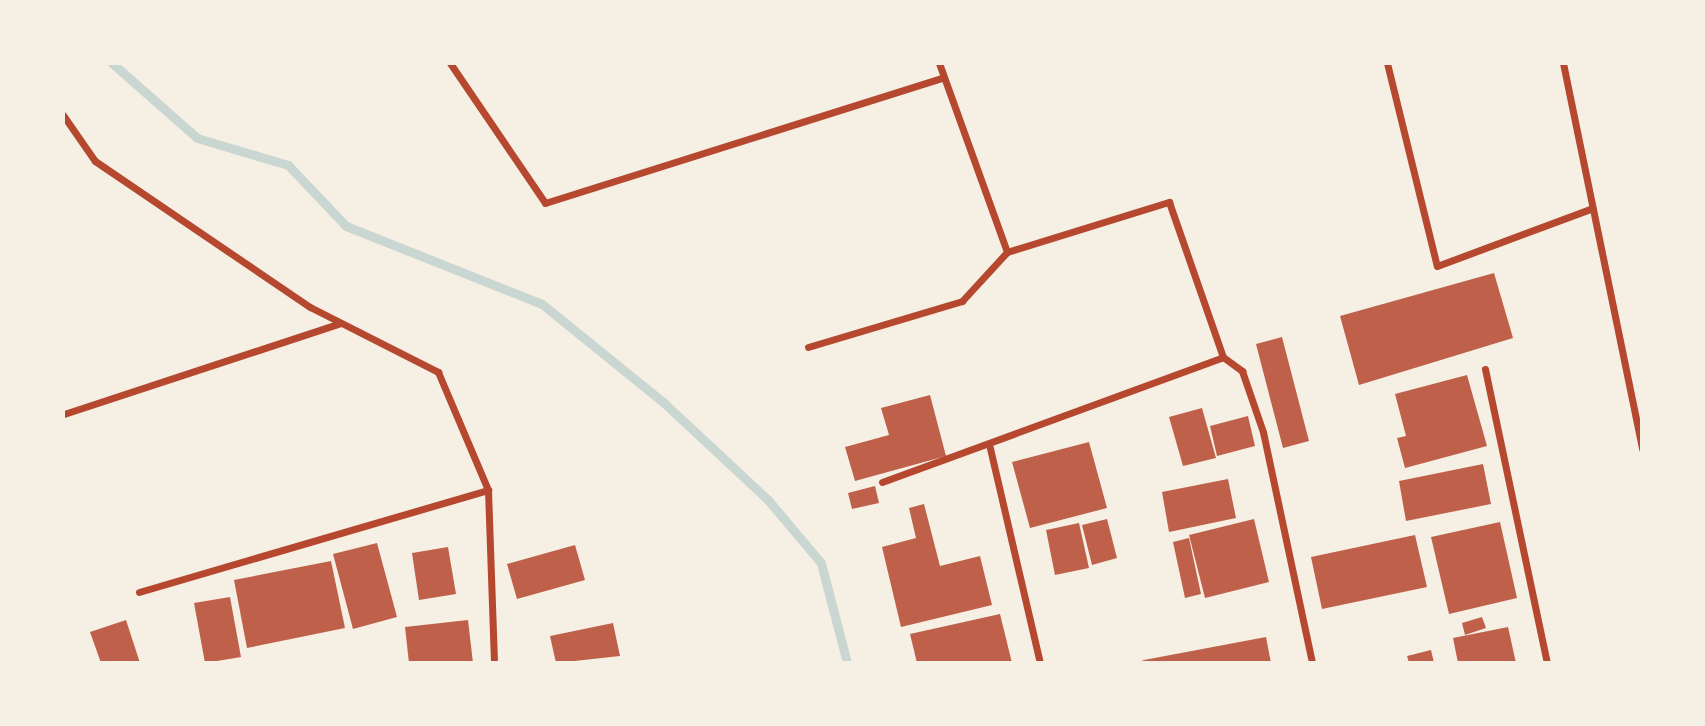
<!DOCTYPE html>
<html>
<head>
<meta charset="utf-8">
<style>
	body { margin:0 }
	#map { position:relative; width:1705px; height:726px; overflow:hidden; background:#f6efe4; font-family:"Work Sans",sans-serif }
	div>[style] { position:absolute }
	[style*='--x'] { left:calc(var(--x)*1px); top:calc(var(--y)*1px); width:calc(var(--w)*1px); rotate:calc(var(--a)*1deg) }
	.stream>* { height:9px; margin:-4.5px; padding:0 4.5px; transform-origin:4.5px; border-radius:4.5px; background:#c9d6d2 }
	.building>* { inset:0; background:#bf614a }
	.minor>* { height:7px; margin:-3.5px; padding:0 3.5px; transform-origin:3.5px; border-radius:3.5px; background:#b5482f }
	span { translate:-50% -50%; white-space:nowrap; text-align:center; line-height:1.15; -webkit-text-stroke:6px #f6efe4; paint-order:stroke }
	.frame { position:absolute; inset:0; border:65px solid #f6efe4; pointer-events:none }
</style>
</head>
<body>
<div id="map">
	<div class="stream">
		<div style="--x:112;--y:63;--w:113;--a:41.4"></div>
		<div style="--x:197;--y:138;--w:95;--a:16.5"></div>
		<div style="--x:288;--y:165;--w:84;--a:46.4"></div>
		<div style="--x:346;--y:226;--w:211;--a:21.7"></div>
		<div style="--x:542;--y:304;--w:156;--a:39"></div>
		<div style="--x:663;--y:402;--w:144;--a:43"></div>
		<div style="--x:768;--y:500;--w:82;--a:49.9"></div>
		<div style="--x:821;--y:563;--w:103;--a:75.4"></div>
	</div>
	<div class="building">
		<div style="clip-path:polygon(1494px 273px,1513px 338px,1359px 385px,1340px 316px)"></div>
		<div style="clip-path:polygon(1282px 337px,1309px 441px,1283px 448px,1256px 344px)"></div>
		<div style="clip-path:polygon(1467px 375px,1487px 446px,1405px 468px,1397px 438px,1406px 436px,1395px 394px)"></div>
		<div style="clip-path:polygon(930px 395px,946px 456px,855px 481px,845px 447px,889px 435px,881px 408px)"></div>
		<div style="clip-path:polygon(1202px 408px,1216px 458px,1183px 466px,1169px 417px)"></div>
		<div style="clip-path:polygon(1248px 416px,1255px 446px,1217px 456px,1210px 426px)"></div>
		<div style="clip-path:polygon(1089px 442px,1107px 508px,1030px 528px,1012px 462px)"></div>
		<div style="clip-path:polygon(1483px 464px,1491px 504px,1406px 521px,1399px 481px)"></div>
		<div style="clip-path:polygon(1228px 479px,1236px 518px,1169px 532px,1162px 492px)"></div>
		<div style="clip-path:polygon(875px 486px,879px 503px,852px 509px,848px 493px)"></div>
		<div style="clip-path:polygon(924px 504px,940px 566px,980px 556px,992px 605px,901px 627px,882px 547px,916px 538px,909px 508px)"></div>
		<div style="clip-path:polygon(1107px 519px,1117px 558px,1092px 565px,1082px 525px)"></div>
		<div style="clip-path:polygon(1254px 519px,1269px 582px,1205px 598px,1189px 535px)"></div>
		<div style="clip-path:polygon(1500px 522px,1517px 598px,1449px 614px,1431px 537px)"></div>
		<div style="clip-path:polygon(1079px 523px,1089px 568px,1055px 575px,1046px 530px)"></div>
		<div style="clip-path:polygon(1415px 535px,1427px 587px,1322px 609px,1311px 557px)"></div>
		<div style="clip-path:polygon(1189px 538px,1201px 594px,1185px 598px,1173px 542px)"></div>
		<div style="clip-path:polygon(377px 543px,397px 617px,353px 629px,333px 554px)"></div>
		<div style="clip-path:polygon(575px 545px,585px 580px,517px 599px,507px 564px)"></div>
		<div style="clip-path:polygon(448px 547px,456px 594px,419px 600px,412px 553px)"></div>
		<div style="clip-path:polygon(331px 561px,345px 628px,247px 648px,234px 580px)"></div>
		<div style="clip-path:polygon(230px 597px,241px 657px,205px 663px,194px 603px)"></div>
		<div style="clip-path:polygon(1000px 614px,1012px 663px,917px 663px,910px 634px)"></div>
		<div style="clip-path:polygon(1482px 617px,1486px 628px,1465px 635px,1462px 623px)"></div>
		<div style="clip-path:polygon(126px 620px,140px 663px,101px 663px,90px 632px)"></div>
		<div style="clip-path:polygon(468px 620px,473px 663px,409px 663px,405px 627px)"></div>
		<div style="clip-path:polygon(613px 623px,620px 656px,556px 663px,550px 636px)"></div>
		<div style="clip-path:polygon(1508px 627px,1516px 663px,1458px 663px,1453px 638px)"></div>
		<div style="clip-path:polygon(1266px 637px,1271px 663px,1136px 663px,1144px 660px)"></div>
		<div style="clip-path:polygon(1431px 650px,1434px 663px,1409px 663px,1407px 656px)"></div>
	</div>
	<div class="minor">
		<div style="--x:450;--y:63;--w:169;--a:55.8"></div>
		<div style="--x:545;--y:203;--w:418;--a:-17.5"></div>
		<div style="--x:939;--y:63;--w:201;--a:70.2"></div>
		<div style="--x:1007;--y:252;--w:170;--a:-17.2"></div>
		<div style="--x:1169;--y:202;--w:164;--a:70.8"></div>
		<div style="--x:1223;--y:357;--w:24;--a:36"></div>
		<div style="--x:1242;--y:371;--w:65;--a:71"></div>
		<div style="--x:1263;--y:432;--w:236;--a:78"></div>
		<div style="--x:1387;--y:63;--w:209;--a:76.2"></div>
		<div style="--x:1437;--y:266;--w:166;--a:-20.4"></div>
		<div style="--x:1563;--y:63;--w:394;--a:78.4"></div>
		<div style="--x:63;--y:115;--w:56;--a:55.2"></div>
		<div style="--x:95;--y:161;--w:260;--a:34.2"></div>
		<div style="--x:310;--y:307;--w:144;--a:26.9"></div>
		<div style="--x:438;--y:372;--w:128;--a:67"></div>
		<div style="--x:488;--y:490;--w:173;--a:88"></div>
		<div style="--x:808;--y:347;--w:161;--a:-16.6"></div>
		<div style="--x:962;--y:301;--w:67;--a:-47.4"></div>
		<div style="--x:1485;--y:369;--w:300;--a:78.1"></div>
		<div style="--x:64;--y:414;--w:291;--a:-18.2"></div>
		<div style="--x:989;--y:444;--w:225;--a:76.9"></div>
		<div style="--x:882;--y:482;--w:363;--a:-20.1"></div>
		<div style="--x:139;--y:592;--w:364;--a:-16.3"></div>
	</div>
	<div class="frame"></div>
</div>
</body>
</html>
